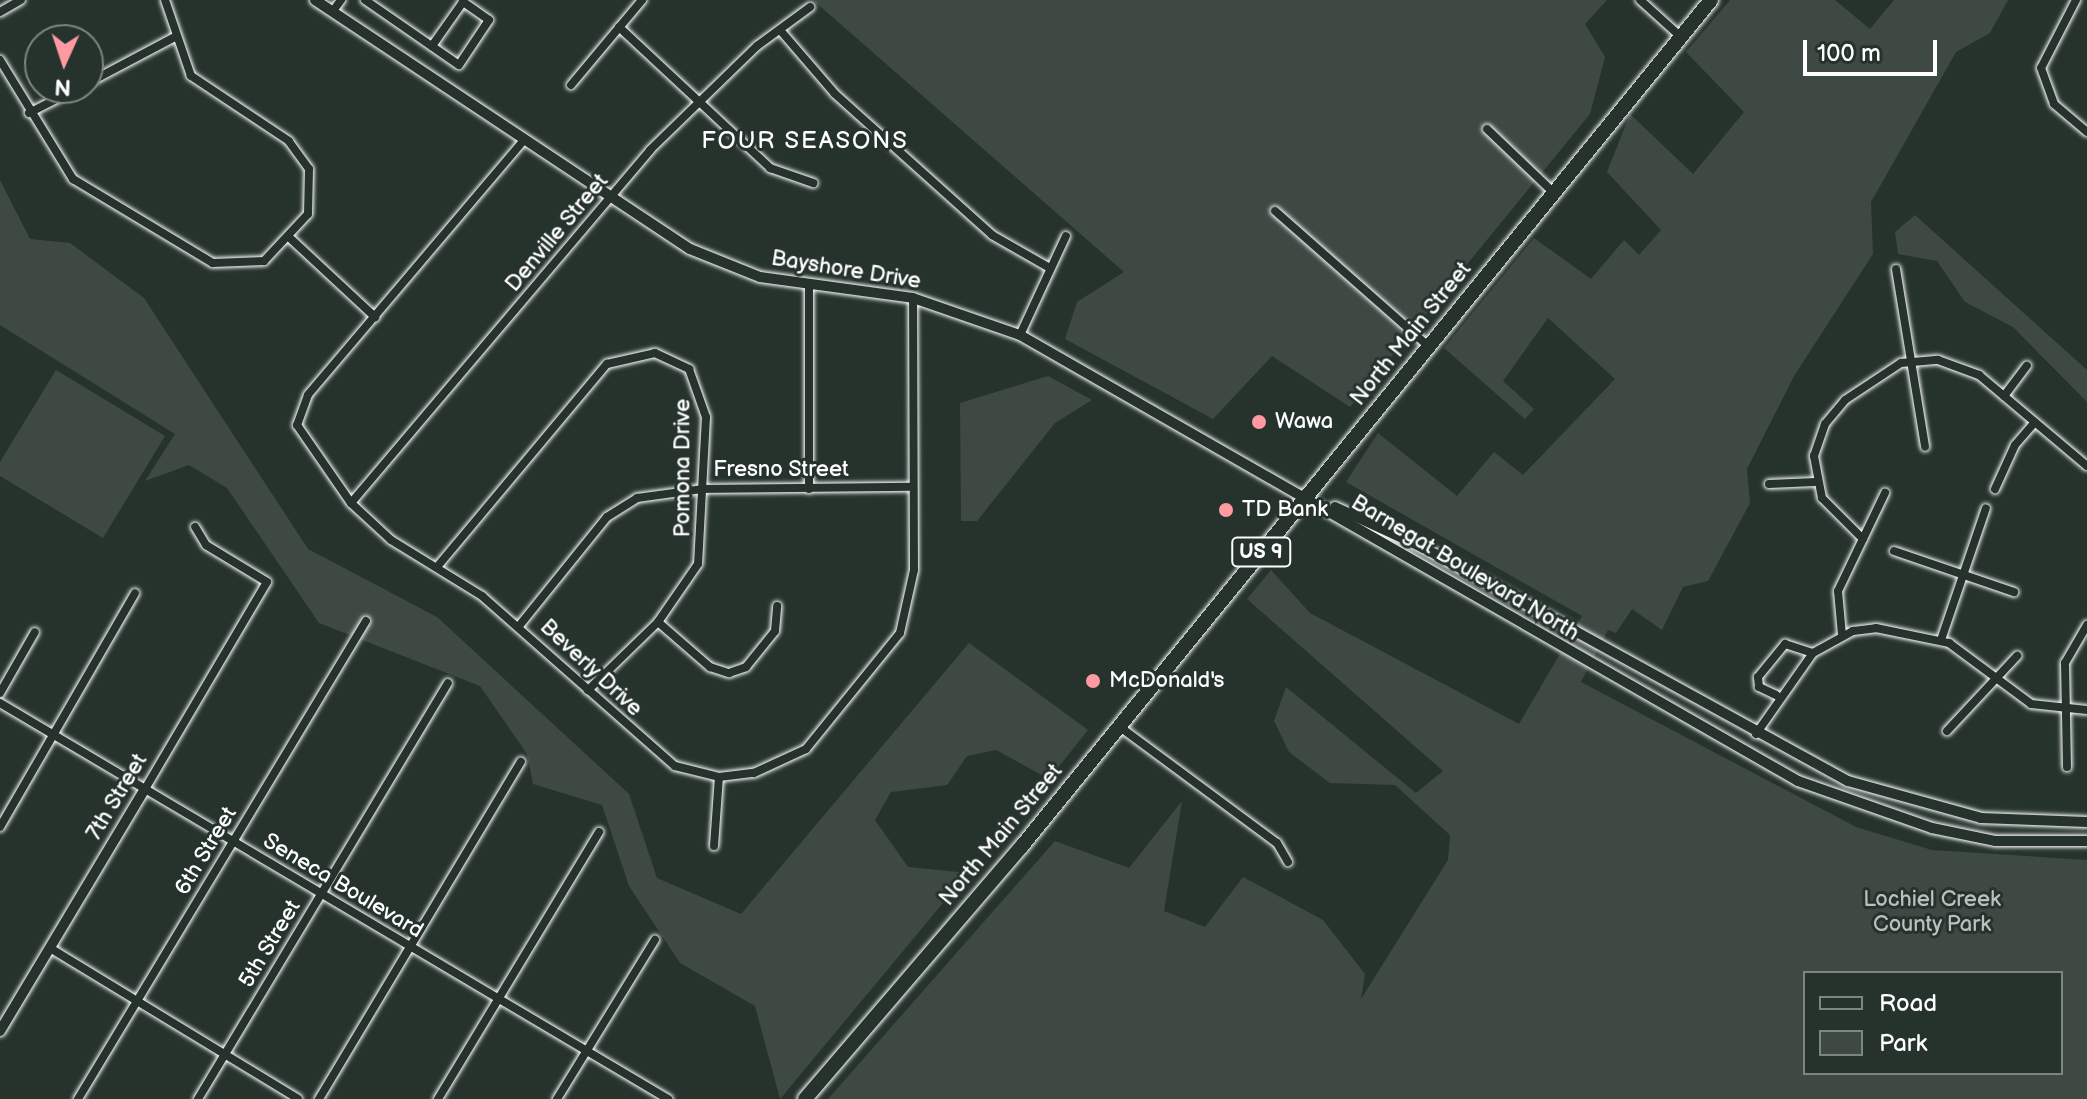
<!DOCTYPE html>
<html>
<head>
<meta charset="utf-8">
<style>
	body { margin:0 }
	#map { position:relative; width:2087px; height:1099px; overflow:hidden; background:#26332d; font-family:"Balsamiq Sans",sans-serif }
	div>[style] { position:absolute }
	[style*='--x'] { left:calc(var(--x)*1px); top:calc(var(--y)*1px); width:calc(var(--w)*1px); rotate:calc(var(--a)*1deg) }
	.green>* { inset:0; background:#3e4944 }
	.roads { filter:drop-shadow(0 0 2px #fff) drop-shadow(0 0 2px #fff) }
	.minor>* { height:8px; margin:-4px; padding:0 4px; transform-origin:4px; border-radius:4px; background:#26332d }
	.tertiary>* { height:10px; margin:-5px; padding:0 5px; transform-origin:5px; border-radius:5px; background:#26332d }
	.trunk>* { height:14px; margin:-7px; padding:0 7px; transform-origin:7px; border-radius:7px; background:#26332d }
	.dots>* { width:22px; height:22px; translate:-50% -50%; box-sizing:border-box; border:4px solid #26332d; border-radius:50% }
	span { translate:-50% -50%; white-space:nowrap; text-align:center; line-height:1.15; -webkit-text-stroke:6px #26332d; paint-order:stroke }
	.shield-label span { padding:2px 6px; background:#26332d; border:2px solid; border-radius:6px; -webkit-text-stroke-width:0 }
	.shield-label { font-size:20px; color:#fff; font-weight:700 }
	.street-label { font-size:22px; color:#fff }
	.poi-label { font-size:22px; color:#fff }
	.left { translate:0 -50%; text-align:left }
	.park-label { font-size:22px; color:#bbbfbe }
	.neighbourhood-label { font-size:24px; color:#fff; letter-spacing:2px }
	.legend { position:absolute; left:1803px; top:971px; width:260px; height:104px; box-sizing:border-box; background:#26332d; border:2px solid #7d8581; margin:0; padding:10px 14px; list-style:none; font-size:24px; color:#fff }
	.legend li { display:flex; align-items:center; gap:16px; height:40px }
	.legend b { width:40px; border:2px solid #7d8581 }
	.north { position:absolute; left:24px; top:24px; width:80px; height:80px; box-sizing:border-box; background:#26332d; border:2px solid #7d8581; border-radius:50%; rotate:183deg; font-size:22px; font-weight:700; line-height:32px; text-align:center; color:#fff }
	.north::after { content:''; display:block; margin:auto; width:28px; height:36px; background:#ff9aa2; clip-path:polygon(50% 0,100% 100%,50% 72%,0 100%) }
	.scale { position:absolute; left:1803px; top:40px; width:134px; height:36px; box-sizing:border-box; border:4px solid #fff; border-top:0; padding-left:10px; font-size:24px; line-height:28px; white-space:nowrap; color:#fff; -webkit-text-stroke:6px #26332d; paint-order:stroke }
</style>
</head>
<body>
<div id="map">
	<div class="green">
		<div style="clip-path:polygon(813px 0,1607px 0,1585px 24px,1605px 57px,1590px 114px,1350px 407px,1272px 356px,1213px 419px,1065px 339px,1077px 302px,1124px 272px)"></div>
		<div style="clip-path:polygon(evenodd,1730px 0,1835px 0,1870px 29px,1894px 0,2008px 0,1990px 33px,1956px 52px,1871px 202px,1873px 254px,1794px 376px,1747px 469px,1750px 503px,1708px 581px,1683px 587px,1662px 630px,1632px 609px,1616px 633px,1608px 630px,1581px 682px,1856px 827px,1932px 850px,2087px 860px,2087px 1099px,828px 1099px,1055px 841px,1129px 868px,1182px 801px,1164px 911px,1205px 927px,1243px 877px,1323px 920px,1365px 974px,1361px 999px,1448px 860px,1450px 835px,1395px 785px,1330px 783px,1289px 752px,1274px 721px,1286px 687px,1416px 793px,1443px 771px,1247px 599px,1271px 570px,1310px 613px,1519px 724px,1582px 616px,1346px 482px,1378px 433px,1457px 496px,1494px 452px,1523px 475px,1615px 379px,1548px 318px,1503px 381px,1534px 409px,1525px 419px,1444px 348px,1534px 238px,1591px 279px,1624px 240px,1639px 255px,1661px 230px,1607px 172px,1630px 114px,1693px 174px,1744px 112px,1686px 52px,1730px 0,1805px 973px,2061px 973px,2061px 1073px,1805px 1073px,1805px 973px)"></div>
		<div style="clip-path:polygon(0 180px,30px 239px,70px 243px,144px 298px,308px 549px,437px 617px,629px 794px,657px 878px,741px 914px,969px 643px,1088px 730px,1049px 779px,996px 750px,967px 756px,947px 785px,891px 792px,875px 820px,908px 867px,968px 873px,780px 1099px,755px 1006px,680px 963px,629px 886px,602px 805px,533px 784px,527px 754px,480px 686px,319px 623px,227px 488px,189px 465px,145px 481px,175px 434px,0 325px)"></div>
		<div style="clip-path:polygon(1915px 215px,2087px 370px,2087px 402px,2013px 327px,1965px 302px,1937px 261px,1898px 254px,1895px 232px)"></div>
		<div style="clip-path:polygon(56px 370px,165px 436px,103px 538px,0 476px,0 462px)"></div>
		<div style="clip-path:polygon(1048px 376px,1092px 400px,1055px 423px,977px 521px,961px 521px,960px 403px)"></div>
	</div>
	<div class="roads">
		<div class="minor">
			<div style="--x:365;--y:0;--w:114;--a:34.7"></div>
			<div style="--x:459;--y:65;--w:54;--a:-56.3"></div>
			<div style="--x:489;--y:20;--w:32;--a:-145"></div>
			<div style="--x:463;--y:2;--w:54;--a:125.2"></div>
			<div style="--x:1640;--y:0;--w:55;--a:42.1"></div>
			<div style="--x:2076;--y:0;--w:76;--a:117.2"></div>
			<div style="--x:2041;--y:68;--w:38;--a:70"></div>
			<div style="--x:2054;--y:104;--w:43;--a:40.3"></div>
			<div style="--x:333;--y:11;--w:14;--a:-54"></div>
			<div style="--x:0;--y:12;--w:24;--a:-30"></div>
			<div style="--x:619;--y:27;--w:207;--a:43"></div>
			<div style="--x:770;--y:168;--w:46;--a:19.2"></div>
			<div style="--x:780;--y:30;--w:84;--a:49.3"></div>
			<div style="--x:835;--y:94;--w:211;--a:41.9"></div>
			<div style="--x:992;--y:235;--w:64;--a:29.7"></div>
			<div style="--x:0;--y:60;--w:140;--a:58.5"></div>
			<div style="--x:73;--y:179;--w:163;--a:31"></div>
			<div style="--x:213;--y:263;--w:51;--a:-2.2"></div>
			<div style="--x:264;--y:261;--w:64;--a:-46.9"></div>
			<div style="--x:308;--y:214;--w:45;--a:-88.7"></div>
			<div style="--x:309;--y:169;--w:34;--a:-126"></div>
			<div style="--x:289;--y:141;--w:118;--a:-146.4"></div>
			<div style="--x:191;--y:76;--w:80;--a:-108.9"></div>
			<div style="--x:88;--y:83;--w:98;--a:-27.9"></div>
			<div style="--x:571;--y:85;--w:111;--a:-50.1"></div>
			<div style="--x:29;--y:113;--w:55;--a:-27"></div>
			<div style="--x:1487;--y:129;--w:93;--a:43.7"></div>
			<div style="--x:524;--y:140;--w:334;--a:130.3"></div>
			<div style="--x:308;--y:395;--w:32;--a:110"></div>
			<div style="--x:297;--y:425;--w:95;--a:55.3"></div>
			<div style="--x:351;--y:503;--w:54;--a:42.8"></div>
			<div style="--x:391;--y:540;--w:107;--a:31.6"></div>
			<div style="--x:482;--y:596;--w:257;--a:41.4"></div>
			<div style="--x:675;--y:766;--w:45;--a:14"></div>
			<div style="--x:719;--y:777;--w:35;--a:-7"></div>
			<div style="--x:754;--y:773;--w:57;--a:-24.8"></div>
			<div style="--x:806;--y:749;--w:149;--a:-51"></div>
			<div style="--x:900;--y:633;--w:65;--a:-77.5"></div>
			<div style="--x:914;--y:570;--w:272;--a:-90.2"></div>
			<div style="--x:1275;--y:211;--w:204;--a:41.4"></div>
			<div style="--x:291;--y:239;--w:115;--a:42.9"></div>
			<div style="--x:1896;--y:269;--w:180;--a:80.7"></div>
			<div style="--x:1020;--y:335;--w:109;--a:-65.1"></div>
			<div style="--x:2004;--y:396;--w:38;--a:-53"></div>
			<div style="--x:1769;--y:484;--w:46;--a:-2.5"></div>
			<div style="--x:809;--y:489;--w:200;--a:-90"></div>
			<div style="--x:1995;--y:489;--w:48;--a:-65.6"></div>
			<div style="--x:2015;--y:445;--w:30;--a:-49"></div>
			<div style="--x:351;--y:503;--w:463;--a:-49.7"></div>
			<div style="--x:650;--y:150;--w:149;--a:-44.2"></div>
			<div style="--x:757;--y:46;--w:66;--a:-36.3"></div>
			<div style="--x:1863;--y:539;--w:58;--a:-135"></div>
			<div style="--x:1822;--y:498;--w:43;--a:-100.8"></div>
			<div style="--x:1814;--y:456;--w:34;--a:-71"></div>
			<div style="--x:1825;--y:424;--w:31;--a:-50"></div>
			<div style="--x:1845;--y:400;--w:67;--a:-33.5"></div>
			<div style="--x:1901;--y:363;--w:37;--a:-5"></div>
			<div style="--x:1938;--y:360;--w:44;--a:20.1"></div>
			<div style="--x:1979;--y:375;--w:141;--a:40.1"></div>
			<div style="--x:1894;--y:551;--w:127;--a:18.9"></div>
			<div style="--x:437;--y:567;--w:265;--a:-50.1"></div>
			<div style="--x:607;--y:364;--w:49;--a:-12.9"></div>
			<div style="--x:655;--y:353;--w:38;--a:25"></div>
			<div style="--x:689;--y:369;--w:51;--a:70.5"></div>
			<div style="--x:706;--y:417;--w:147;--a:93.1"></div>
			<div style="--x:698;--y:564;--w:70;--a:124.6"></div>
			<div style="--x:658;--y:622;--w:98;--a:135.8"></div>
			<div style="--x:658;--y:622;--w:69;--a:40.9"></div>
			<div style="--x:710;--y:667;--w:20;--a:18"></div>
			<div style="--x:729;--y:673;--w:18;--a:-19"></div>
			<div style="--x:746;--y:667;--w:46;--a:-51.1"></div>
			<div style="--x:775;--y:631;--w:25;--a:-85"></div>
			<div style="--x:519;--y:626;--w:140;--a:-51.1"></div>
			<div style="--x:607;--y:517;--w:36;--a:-32"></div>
			<div style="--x:637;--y:498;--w:67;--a:-7.8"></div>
			<div style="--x:703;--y:489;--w:208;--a:-0.6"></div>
			<div style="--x:1842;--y:635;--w:44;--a:-95.2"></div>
			<div style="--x:1838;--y:591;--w:109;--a:-64.4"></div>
			<div style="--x:1941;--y:640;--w:139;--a:-71.2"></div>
			<div style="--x:0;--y:693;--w:70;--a:-60.2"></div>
			<div style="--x:1776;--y:695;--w:19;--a:-155"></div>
			<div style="--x:1759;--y:687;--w:10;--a:-96"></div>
			<div style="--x:1758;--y:677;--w:43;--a:-50.7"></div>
			<div style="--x:1785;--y:644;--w:29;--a:18"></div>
			<div style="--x:0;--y:703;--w:777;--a:30.66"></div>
			<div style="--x:1120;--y:727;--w:195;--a:36.5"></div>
			<div style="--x:1277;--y:843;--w:22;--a:60"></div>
			<div style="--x:1947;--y:731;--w:103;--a:-47"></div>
			<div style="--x:1756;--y:734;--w:99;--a:-54.9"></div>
			<div style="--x:1813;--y:653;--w:46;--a:-28.8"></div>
			<div style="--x:1853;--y:631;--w:23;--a:-7"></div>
			<div style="--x:1876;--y:628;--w:75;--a:11.6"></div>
			<div style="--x:1949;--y:643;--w:102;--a:36.6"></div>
			<div style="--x:2031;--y:704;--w:56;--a:6.1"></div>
			<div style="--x:2067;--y:767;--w:104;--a:-91.1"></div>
			<div style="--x:2065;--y:663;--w:44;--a:-59.9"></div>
			<div style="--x:145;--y:789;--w:240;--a:-59.5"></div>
			<div style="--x:267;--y:582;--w:71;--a:-148.8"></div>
			<div style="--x:206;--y:545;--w:21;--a:-121"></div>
			<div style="--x:0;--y:827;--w:270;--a:-60"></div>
			<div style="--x:714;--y:846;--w:69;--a:-85.9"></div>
			<div style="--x:50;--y:948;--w:290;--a:31.3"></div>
			<div style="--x:78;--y:1099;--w:558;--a:-58.93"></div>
			<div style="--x:198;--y:1099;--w:485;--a:-59"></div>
			<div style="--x:319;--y:1099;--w:393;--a:-59.1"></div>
			<div style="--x:438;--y:1099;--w:312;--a:-58.9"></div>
			<div style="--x:557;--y:1099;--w:187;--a:-58.4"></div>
		</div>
		<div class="tertiary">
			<div style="--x:315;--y:0;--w:450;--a:33.6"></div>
			<div style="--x:690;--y:249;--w:75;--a:21.8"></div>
			<div style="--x:760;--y:277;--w:154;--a:7.8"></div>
			<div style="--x:913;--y:298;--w:113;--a:19.1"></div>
			<div style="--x:1020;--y:335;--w:897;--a:29.82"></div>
			<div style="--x:1798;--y:781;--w:142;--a:19.3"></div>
			<div style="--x:1932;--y:828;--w:64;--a:11.7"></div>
			<div style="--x:1995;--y:841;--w:92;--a:0"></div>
			<div style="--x:1335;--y:507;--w:98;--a:24.7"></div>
			<div style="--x:1424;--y:548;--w:484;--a:28.8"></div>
			<div style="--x:1848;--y:781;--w:138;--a:15.5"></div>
			<div style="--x:1981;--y:818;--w:106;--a:2.2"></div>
			<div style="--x:0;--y:1031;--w:282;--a:-59.1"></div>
		</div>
		<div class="trunk">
			<div style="--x:805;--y:1099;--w:333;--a:-49.4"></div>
			<div style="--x:1022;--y:846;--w:1091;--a:-50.84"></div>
		</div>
	</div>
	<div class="dots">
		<div style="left:1259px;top:422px;background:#ff9aa2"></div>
		<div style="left:1226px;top:510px;background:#ff9aa2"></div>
		<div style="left:1093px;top:681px;background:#ff9aa2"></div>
	</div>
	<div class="shield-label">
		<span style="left:1261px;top:552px">US 9</span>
	</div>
	<div class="street-label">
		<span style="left:557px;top:233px;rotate:-50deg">Denville Street</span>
		<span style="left:846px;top:270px;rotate:9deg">Bayshore Drive</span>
		<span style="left:1411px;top:334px;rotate:-51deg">North Main Street</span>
		<span style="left:683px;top:468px;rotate:-90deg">Pomona Drive</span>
		<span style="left:781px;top:470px">Fresno Street</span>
		<span style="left:1465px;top:568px;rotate:31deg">Barnegat Boulevard North</span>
		<span style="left:591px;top:668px;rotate:43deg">Beverly Drive</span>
		<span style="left:117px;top:797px;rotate:-59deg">7th Street</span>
		<span style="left:1001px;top:835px;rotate:-50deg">North Main Street</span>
		<span style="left:206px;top:851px;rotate:-59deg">6th Street</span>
		<span style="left:343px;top:886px;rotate:31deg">Seneca Boulevard</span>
		<span style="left:270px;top:944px;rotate:-59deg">5th Street</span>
	</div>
	<div class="poi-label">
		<span class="left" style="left:1275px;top:422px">Wawa</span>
		<span class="left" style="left:1242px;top:510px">TD Bank</span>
		<span class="left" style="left:1109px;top:681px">McDonald's</span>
	</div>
	<div class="park-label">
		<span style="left:1932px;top:912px">Lochiel Creek<br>County Park</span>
	</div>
	<div class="neighbourhood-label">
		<span style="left:805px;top:141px">FOUR SEASONS</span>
	</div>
	<ul class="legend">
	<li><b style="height:10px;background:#26332d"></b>Road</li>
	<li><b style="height:22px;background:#3e4944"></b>Park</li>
	</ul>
	<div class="north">N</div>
	<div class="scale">100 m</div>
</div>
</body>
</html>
